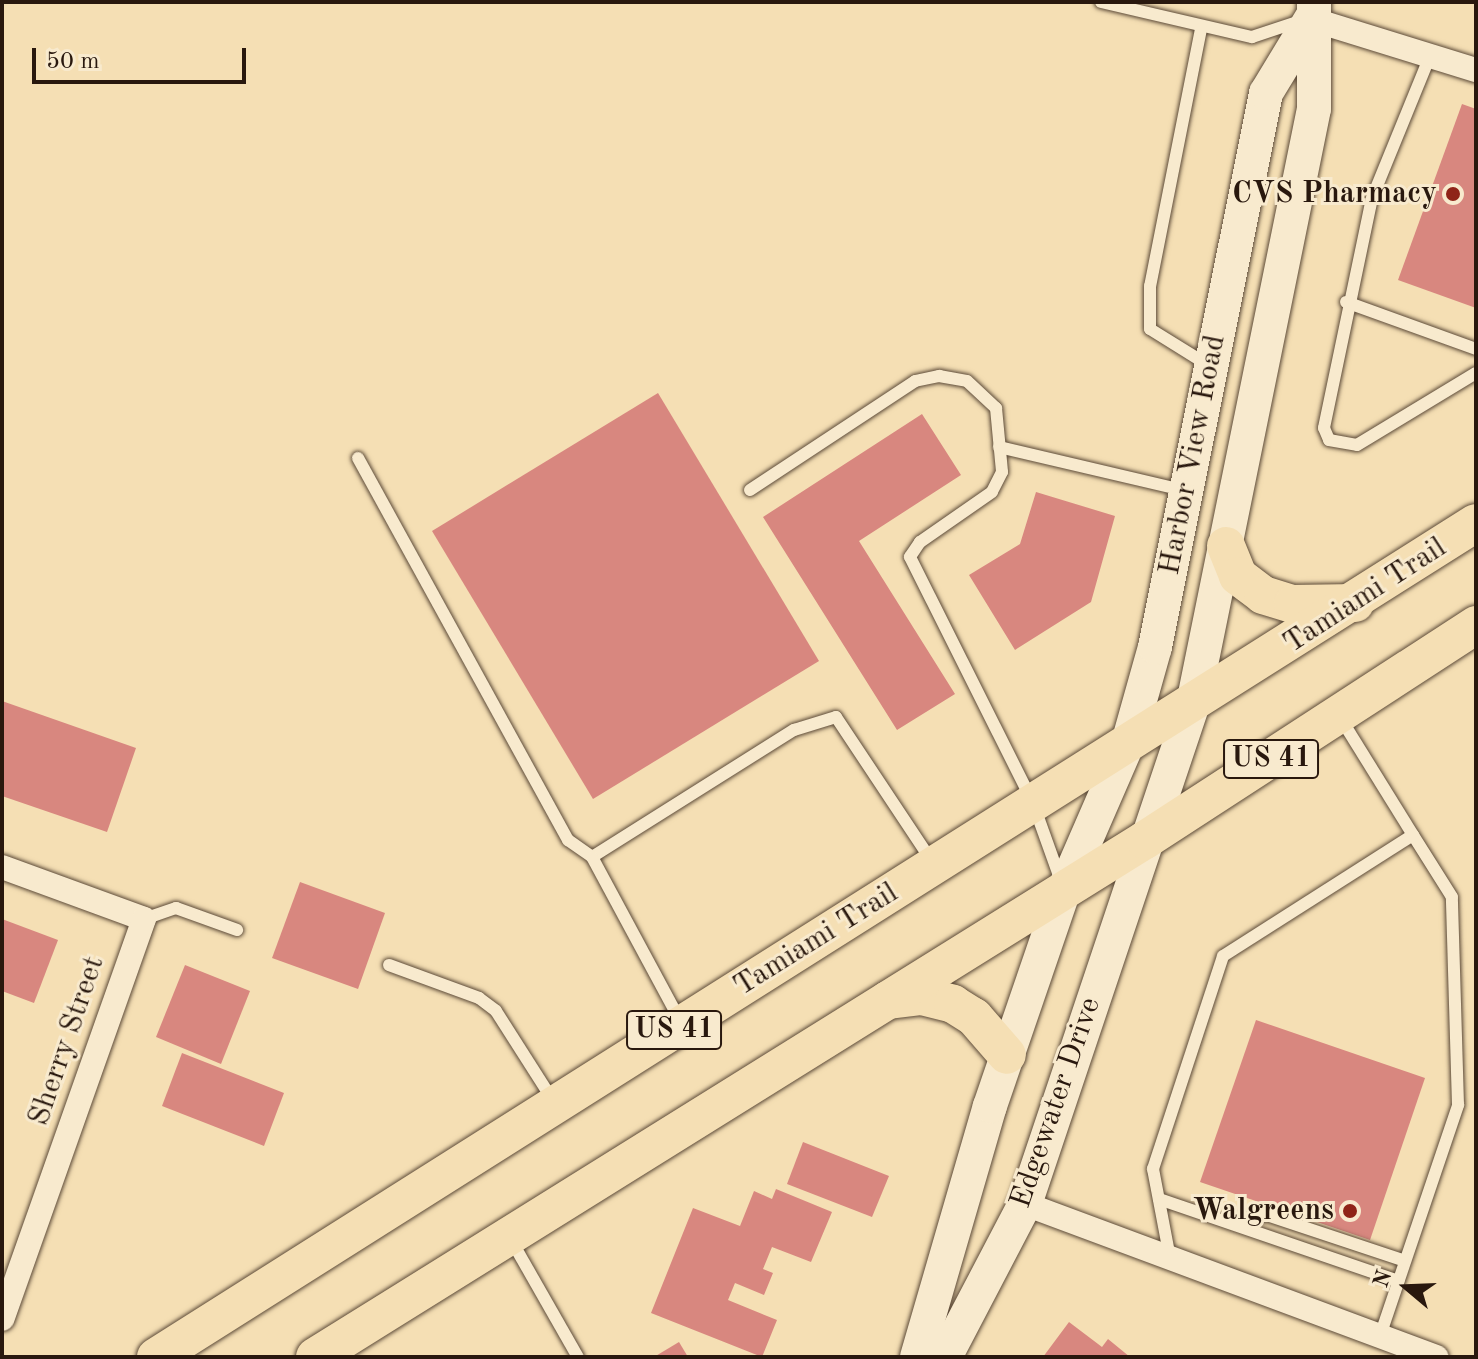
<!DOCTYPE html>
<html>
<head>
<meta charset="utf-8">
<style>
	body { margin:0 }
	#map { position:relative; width:1478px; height:1359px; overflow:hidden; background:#f5dfb4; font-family:"Old Standard TT",serif }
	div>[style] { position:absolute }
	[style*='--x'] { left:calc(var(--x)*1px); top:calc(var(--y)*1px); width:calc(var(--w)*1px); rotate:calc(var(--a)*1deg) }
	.building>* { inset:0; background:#d8877f }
	.roads { filter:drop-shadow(0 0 2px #5c4a38) drop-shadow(0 0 2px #5c4a38) }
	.lane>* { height:12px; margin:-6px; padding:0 6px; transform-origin:6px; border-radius:6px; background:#f8eace }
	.street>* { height:24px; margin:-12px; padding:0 12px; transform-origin:12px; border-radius:12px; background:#f8eace }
	.secondary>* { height:34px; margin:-17px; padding:0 17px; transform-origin:17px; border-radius:17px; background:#f8eace }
	.primary>* { height:38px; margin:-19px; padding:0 19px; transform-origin:19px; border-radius:19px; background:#f5dfb4 }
	.dots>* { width:22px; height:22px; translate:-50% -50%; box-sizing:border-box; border:4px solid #f8eace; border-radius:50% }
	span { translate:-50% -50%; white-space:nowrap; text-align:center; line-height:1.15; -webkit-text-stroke:6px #f8eace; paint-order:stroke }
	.shield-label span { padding:2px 6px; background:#f8eace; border:2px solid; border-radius:6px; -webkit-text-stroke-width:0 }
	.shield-label { font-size:28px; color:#29180e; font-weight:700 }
	.poi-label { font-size:30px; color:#29180e; font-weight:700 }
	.right { translate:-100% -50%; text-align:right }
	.street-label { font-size:30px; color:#29180e }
	.frame { position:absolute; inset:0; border:4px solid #29180e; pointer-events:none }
	.north { position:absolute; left:1366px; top:1247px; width:80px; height:80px; -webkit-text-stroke:6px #f8eace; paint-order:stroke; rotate:289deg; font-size:22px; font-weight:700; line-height:32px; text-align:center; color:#29180e }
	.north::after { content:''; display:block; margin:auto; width:28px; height:36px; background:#29180e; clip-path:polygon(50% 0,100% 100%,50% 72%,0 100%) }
	.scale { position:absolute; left:32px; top:48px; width:214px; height:36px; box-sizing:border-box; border:4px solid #29180e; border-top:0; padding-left:10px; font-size:24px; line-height:28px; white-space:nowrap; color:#29180e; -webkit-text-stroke:6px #f8eace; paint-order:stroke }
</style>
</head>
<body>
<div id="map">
	<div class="building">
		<div style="clip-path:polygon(1462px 104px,1476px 109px,1476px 308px,1398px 280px)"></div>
		<div style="clip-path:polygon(658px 393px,819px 661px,593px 799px,432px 531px)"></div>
		<div style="clip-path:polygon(922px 414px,961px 475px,859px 541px,955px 694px,897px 730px,763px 517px)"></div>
		<div style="clip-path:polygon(1036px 492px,1115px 516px,1091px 602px,1015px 650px,969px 575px,1020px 544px)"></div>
		<div style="clip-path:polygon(2px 701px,136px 748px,107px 832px,2px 796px)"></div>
		<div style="clip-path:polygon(300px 882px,385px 913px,358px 989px,272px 958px)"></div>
		<div style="clip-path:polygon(2px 919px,58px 940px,34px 1003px,2px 991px)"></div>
		<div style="clip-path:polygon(185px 965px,250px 991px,221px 1064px,156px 1037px)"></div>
		<div style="clip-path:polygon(1256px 1020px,1425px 1078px,1370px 1240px,1200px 1182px)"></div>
		<div style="clip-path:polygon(182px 1053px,284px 1093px,264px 1146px,162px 1106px)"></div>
		<div style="clip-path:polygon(803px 1142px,889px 1176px,872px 1217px,787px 1184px)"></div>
		<div style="clip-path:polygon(776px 1189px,832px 1212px,811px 1262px,772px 1247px,763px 1269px,773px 1273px,764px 1295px,735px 1283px,728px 1300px,777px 1320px,762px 1357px,651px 1313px,693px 1208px,740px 1226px,754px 1191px,772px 1199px)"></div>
		<div style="clip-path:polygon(1069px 1322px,1102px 1347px,1108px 1339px,1130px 1357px,1043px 1357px)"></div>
		<div style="clip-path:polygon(679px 1342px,688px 1357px,654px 1357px)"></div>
	</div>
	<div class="roads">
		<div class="lane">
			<div style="--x:1101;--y:2;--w:155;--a:13.1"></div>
			<div style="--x:1252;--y:37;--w:51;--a:-18.4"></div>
			<div style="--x:1201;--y:29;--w:262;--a:101.2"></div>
			<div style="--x:1150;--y:286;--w:43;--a:90"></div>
			<div style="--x:1150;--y:329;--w:68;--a:31.8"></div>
			<div style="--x:1430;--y:56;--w:153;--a:112.2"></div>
			<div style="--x:1372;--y:198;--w:235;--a:101.8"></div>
			<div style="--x:1324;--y:428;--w:13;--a:67"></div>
			<div style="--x:1329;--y:440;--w:28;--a:10"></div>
			<div style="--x:1357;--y:445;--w:139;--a:-31.2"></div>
			<div style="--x:1346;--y:302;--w:138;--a:19.9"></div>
			<div style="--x:999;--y:447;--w:189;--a:13.2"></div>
			<div style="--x:358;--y:458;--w:436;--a:61.2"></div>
			<div style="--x:568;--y:840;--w:29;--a:35"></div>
			<div style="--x:592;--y:857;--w:239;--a:-32.2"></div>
			<div style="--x:794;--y:730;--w:44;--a:-17.2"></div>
			<div style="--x:836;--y:717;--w:175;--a:56.4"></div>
			<div style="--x:750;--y:490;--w:198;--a:-33.4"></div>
			<div style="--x:915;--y:381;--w:25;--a:-12"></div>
			<div style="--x:939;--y:376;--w:28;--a:10"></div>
			<div style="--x:967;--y:381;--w:40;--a:43"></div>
			<div style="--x:996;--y:408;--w:64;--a:84.6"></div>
			<div style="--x:1002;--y:472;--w:22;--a:117"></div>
			<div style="--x:992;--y:492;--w:88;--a:145.2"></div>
			<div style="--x:920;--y:542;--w:18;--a:124"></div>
			<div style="--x:910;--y:557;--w:275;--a:63.4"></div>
			<div style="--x:1033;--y:803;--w:83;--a:70.3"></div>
			<div style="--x:592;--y:857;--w:187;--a:61.7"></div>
			<div style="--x:144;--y:919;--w:34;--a:-19"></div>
			<div style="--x:176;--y:908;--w:65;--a:19.8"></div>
			<div style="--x:389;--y:965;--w:96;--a:20.1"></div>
			<div style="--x:479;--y:998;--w:21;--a:37"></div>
			<div style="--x:496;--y:1011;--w:108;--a:57.5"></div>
			<div style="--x:1159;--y:1199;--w:253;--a:18.9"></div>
			<div style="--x:1230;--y:1221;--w:37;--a:-9"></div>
			<div style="--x:1267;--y:1215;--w:145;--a:18.4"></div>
			<div style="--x:510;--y:1238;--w:137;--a:60.3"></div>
			<div style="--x:1170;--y:1258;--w:91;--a:-100.8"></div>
			<div style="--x:1153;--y:1169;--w:224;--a:-71.8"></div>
			<div style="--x:1223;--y:956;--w:225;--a:-32.5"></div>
			<div style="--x:1413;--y:835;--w:137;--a:-121.8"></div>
			<div style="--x:1380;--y:1336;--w:244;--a:-71.3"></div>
			<div style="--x:1458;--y:1105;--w:208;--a:-91.7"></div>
			<div style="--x:1452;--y:897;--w:73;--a:-122.2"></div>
		</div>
		<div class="street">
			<div style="--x:1311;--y:19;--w:173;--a:17.2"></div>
			<div style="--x:2;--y:867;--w:151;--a:20.1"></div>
			<div style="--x:144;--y:919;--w:424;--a:109.5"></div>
			<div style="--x:1025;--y:1204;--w:439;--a:20.4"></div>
		</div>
		<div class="secondary">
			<div style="--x:917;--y:1357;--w:261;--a:-73.8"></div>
			<div style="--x:990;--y:1106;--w:228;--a:-71.1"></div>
			<div style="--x:1064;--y:890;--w:160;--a:-66.5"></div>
			<div style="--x:1128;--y:743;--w:100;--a:-74.3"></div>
			<div style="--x:1155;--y:647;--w:565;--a:-78.67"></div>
			<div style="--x:1266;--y:93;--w:87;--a:-58.7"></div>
			<div style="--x:945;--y:1357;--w:173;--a:-62.4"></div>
			<div style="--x:1025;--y:1204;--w:527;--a:-71.43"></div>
			<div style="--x:1193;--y:704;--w:607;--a:-78.51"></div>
			<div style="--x:1314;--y:109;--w:107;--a:-90"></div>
		</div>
		<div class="primary">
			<div style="--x:1226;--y:546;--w:32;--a:68"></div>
			<div style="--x:1238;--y:576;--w:31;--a:37"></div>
			<div style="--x:1263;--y:595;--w:31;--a:17"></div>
			<div style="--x:1293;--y:604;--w:62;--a:-0.9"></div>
			<div style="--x:888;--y:1000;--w:34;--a:-7"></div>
			<div style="--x:922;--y:996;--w:32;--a:14"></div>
			<div style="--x:953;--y:1004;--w:25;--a:32"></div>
			<div style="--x:974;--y:1017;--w:50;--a:49"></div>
			<div style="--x:156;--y:1357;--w:1561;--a:-32.29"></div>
			<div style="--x:315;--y:1357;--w:978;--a:-31.92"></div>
			<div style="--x:1145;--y:840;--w:395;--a:-33"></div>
		</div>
	</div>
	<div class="dots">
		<div style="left:1453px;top:194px;background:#8f2418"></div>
		<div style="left:1350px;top:1211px;background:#8f2418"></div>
	</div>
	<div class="shield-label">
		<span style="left:1271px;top:759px">US 41</span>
		<span style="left:674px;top:1030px">US 41</span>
	</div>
	<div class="poi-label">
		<span class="right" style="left:1437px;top:194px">CVS Pharmacy</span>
		<span class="right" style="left:1334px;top:1211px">Walgreens</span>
	</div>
	<div class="street-label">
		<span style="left:1193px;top:455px;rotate:-79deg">Harbor View Road</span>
		<span style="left:1365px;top:596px;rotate:-33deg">Tamiami Trail</span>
		<span style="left:816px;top:940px;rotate:-32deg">Tamiami Trail</span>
		<span style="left:67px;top:1041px;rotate:-71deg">Sherry Street</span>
		<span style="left:1056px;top:1103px;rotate:-71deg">Edgewater Drive</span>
	</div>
	<div class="frame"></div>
	<div class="north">N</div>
	<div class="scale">50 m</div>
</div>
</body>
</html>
